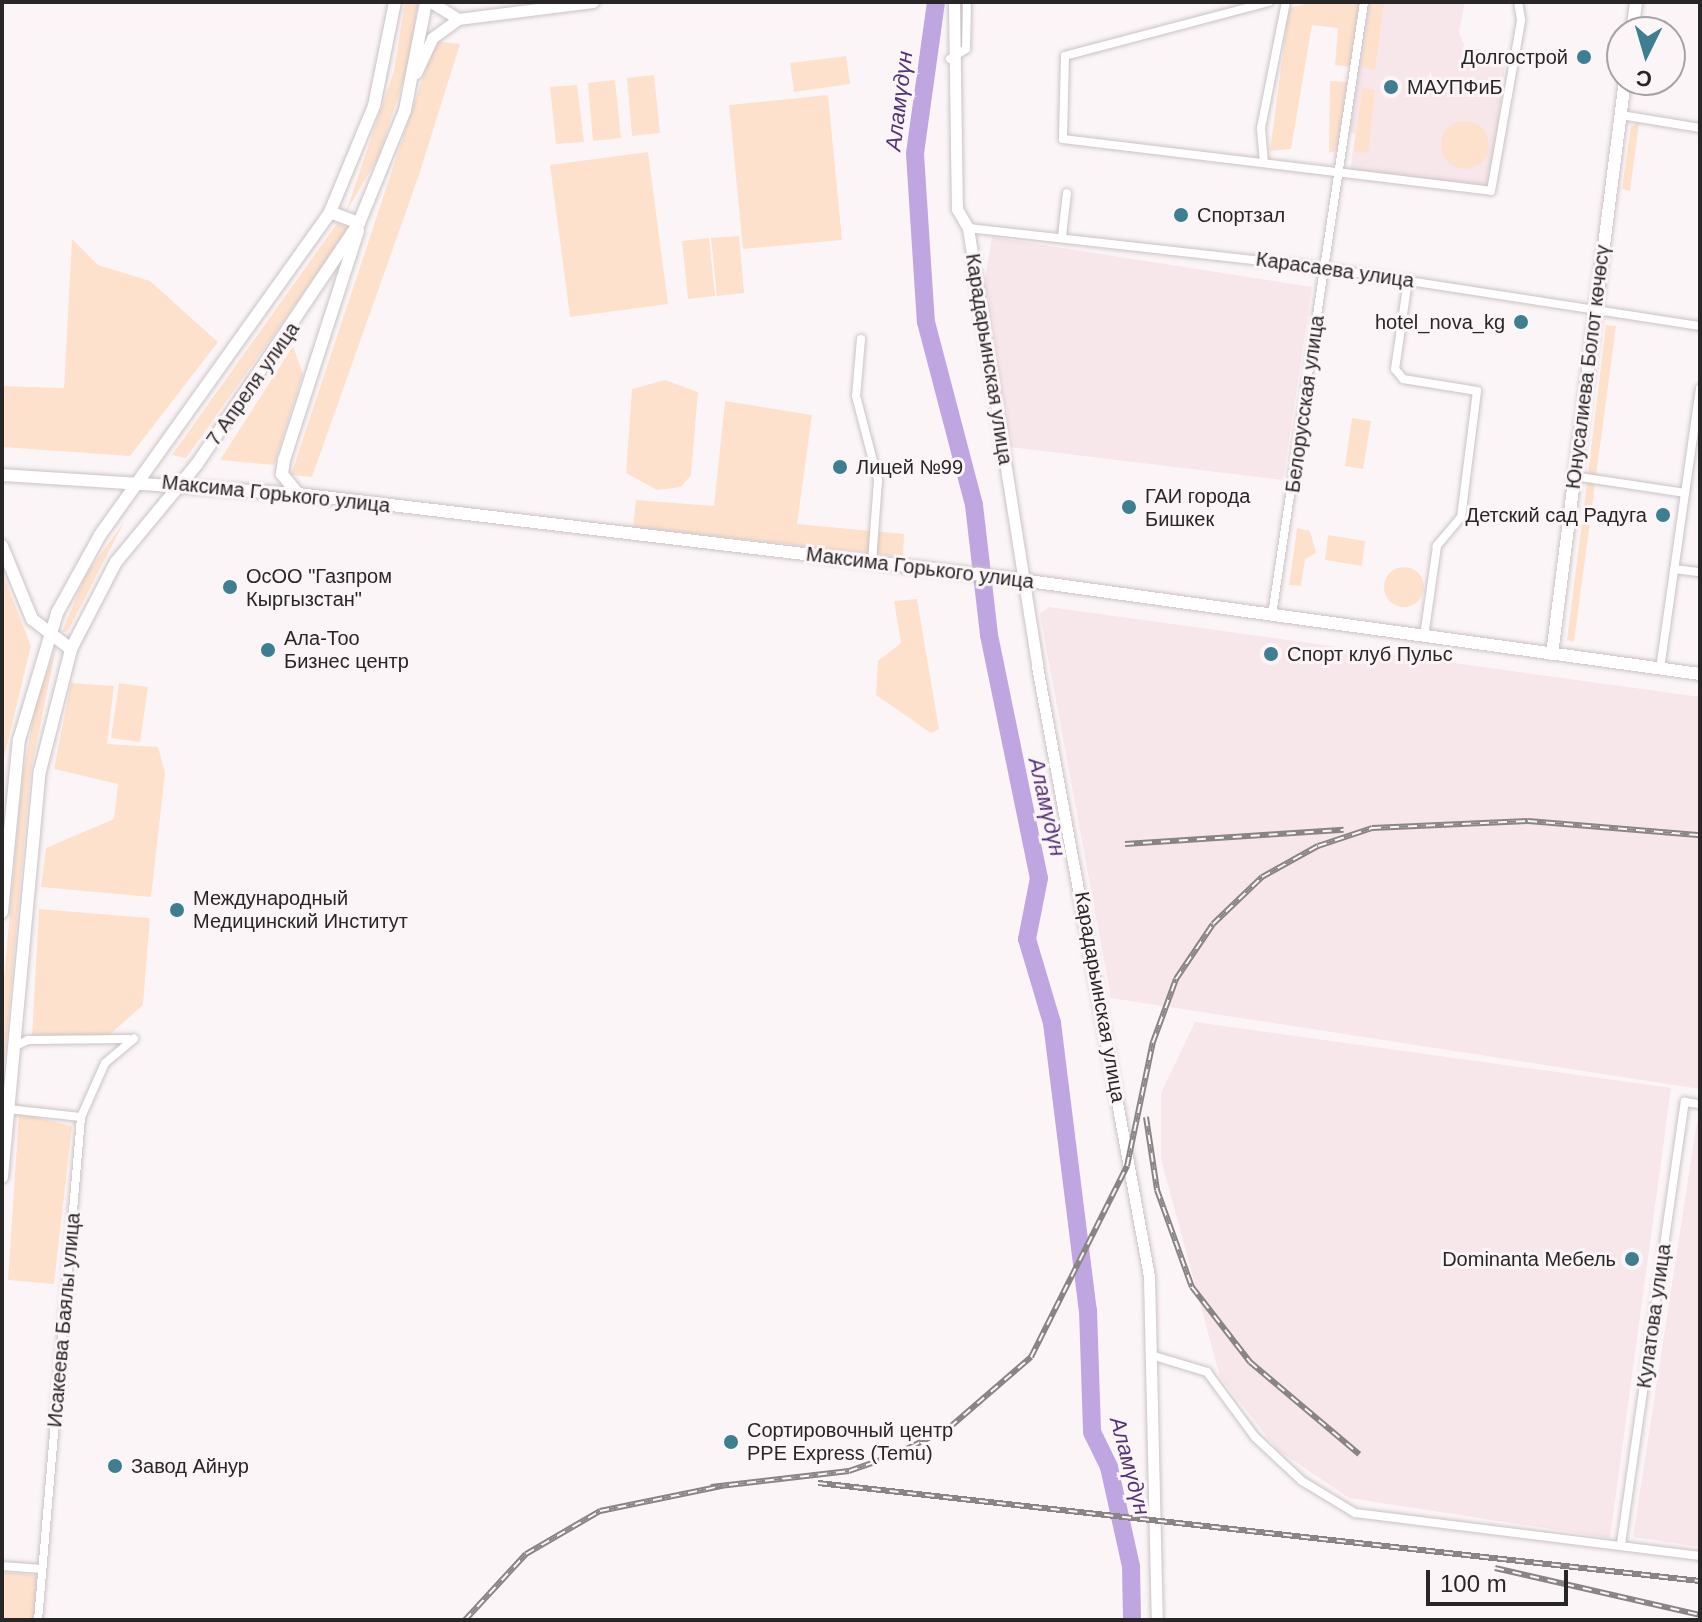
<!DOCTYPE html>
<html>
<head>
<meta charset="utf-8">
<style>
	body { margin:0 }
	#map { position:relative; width:1702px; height:1622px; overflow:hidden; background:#fcf5f7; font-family:Arial,sans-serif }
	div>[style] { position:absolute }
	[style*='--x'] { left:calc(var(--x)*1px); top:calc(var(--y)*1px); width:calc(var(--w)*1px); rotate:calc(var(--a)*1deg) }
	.built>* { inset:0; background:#f7e6ea }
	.green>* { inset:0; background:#fee1cd }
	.round { border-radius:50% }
	.river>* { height:18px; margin:-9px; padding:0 9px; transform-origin:9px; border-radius:9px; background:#c0a6e1 }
	.roads { filter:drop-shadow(0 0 2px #cac3c4) drop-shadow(0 0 2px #cac3c4) }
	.street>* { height:8px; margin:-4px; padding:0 4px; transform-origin:4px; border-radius:4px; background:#fff }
	.secondary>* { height:11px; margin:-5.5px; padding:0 5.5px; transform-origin:5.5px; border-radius:5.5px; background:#fff }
	.primary>* { height:12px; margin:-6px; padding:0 6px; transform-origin:6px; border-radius:6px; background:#fff }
	.rail>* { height:6px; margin-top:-3px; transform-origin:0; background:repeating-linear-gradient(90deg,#fcf5f7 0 9px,#898586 0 18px); box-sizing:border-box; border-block:2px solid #898586 }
	.dots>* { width:22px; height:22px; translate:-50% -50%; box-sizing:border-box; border:4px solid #fcf5f7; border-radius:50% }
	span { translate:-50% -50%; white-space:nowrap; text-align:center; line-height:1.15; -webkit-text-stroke:6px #fcf5f7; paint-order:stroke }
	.poi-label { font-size:20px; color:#292627 }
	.right { translate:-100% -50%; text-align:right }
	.left { translate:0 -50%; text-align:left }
	.street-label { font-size:20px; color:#292627 }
	.water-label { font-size:22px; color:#543278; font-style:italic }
	.frame { position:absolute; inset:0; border:4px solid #292627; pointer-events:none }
	.north { position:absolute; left:1606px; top:16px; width:80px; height:80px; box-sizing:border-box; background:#fcf5f7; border:2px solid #a8a2a4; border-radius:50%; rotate:185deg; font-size:22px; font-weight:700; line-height:32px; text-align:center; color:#292627 }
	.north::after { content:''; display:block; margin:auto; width:28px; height:36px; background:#3e7e91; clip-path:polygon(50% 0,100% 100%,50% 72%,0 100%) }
	.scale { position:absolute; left:1426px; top:1570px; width:142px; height:36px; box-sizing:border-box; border:4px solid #292627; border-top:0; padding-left:10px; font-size:24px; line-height:28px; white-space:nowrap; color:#292627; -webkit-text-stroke:6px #fcf5f7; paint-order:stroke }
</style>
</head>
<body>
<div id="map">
	<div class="built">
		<div style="clip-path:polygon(1365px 2px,1465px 2px,1459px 32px,1465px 47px,1506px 54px,1491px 188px,1350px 172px,1355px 134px,1348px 132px)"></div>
		<div style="clip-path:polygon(992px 237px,1312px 287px,1283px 480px,1009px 447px,983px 292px)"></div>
		<div style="clip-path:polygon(1049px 607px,1700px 697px,1700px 1089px,1111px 998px,1040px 614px)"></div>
		<div style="clip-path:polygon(1195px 1022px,1671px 1088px,1610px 1538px,1349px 1498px,1278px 1450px,1220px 1377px,1161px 1159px,1161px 1093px)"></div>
		<div style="clip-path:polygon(1698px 1115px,1700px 1116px,1700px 1547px,1633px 1537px)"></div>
	</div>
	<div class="green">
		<div style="clip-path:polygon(405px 2px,418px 2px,409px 63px,379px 156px,346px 212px,394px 71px)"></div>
		<div style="clip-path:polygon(1313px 2px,1360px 2px,1351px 67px,1335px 65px,1338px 28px,1312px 25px,1291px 149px,1270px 151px,1289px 8px)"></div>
		<div style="clip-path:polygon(1371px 2px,1384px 2px,1375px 70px,1361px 67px)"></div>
		<div style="clip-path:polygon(435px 41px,460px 44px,419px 175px,312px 477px,291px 475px)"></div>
		<div style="clip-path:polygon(846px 56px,850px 84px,794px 92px,790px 63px)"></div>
		<div style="clip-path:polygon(654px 75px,660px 133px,632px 136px,627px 78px)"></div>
		<div style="clip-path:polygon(615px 80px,621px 138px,593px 141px,588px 83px)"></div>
		<div style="clip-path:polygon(1330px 81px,1348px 82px,1339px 150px,1329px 153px)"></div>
		<div style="clip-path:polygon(577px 85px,584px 142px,556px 144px,550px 87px)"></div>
		<div style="clip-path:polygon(1362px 88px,1375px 90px,1368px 153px,1354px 151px)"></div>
		<div style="clip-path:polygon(828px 95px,842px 240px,743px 249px,729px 105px)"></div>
		<div class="round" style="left:1441px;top:121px;width:48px;height:48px"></div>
		<div style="clip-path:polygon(1639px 123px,1630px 191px,1622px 189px,1631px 126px)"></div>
		<div style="clip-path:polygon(648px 152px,668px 304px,570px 317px,550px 165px)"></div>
		<div style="clip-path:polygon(338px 222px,348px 229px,297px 302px,186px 458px,172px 455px)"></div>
		<div style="clip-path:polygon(739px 236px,744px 293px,717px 296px,711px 238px)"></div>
		<div style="clip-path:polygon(709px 238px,715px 296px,688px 299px,682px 241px)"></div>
		<div style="clip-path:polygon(72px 239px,98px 265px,150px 281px,218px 342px,130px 456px,2px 447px,2px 386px,64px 388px)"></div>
		<div style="clip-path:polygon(1606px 325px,1616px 326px,1596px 476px,1588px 474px)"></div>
		<div style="clip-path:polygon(293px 346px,303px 374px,274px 465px,220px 460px)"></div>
		<div style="clip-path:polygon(665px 380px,698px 392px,691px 475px,681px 487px,657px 490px,626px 473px,632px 389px)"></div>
		<div style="clip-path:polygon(725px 401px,812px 415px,797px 524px,904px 534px,903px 557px,633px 527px,636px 500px,714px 506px)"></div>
		<div style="clip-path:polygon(1352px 418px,1371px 421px,1363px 469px,1345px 466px)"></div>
		<div style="clip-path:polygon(1587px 482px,1595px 484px,1574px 642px,1567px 640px)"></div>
		<div style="clip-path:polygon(124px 522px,68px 631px,62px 632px,85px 576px)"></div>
		<div style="clip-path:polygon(1297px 528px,1310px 531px,1316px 553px,1305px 559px,1301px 586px,1289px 585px)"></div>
		<div style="clip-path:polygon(1328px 535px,1365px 541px,1362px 566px,1325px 560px)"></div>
		<div class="round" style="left:1384px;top:567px;width:40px;height:40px"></div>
		<div style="clip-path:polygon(2px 572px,31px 646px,2px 766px)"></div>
		<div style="clip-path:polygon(917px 599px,939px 729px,931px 733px,876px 695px,878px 661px,901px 643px,894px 601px)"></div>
		<div style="clip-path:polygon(56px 648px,30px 776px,2px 1089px,2px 1001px,22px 780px,36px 702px)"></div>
		<div style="clip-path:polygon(71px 683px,114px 686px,107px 744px,158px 747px,165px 773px,151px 897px,41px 887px,46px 848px,114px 819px,118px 784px,54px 769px)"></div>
		<div style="clip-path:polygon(119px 683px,148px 687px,140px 742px,111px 738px)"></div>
		<div style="clip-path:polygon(39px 909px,150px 918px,143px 1005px,107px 1037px,32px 1036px)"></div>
		<div style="clip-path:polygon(19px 1113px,72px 1126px,54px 1284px,8px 1280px)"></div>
		<div style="clip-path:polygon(2px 1572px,37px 1575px,35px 1620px,2px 1620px)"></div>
	</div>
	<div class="river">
		<div style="--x:936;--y:2;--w:153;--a:97.9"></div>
		<div style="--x:915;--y:154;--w:168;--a:86.3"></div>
		<div style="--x:926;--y:322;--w:189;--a:75.3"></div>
		<div style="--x:974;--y:505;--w:131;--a:83.4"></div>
		<div style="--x:989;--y:635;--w:248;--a:78.4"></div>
		<div style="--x:1039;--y:878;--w:62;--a:101.1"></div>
		<div style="--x:1027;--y:939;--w:88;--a:73.4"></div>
		<div style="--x:1052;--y:1023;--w:289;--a:82.9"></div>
		<div style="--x:1088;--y:1310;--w:122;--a:88.1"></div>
		<div style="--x:1092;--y:1432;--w:39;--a:64"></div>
		<div style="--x:1109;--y:1467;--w:101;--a:77.5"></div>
		<div style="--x:1131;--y:1566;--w:54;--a:88.9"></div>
	</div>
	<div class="roads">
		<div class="street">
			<div style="--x:1269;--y:2;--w:211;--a:165.2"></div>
			<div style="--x:1065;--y:56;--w:83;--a:91.4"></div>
			<div style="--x:1063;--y:139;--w:431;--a:6.9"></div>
			<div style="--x:1491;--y:191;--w:174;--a:-80"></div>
			<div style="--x:1521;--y:20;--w:18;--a:-99"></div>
			<div style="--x:950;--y:59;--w:19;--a:-32"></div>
			<div style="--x:966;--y:49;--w:47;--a:-88.8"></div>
			<div style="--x:1621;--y:115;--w:80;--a:9.3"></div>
			<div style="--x:1264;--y:163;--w:35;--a:-95"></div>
			<div style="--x:1261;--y:128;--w:128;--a:-78.8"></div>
			<div style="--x:968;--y:228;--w:359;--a:6.4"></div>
			<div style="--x:1325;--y:268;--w:379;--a:8.8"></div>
			<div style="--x:1062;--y:236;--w:43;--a:-83.4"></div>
			<div style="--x:1408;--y:280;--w:90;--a:98.3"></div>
			<div style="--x:1395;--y:369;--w:13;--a:51"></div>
			<div style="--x:1403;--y:379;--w:75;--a:9.2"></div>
			<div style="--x:1477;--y:391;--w:127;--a:97.2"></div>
			<div style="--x:1461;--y:517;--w:38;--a:130"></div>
			<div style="--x:1437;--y:546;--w:91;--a:98.2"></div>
			<div style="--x:861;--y:339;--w:57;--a:95"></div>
			<div style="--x:856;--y:396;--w:87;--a:75.3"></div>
			<div style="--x:878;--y:480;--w:82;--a:94.2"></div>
			<div style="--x:1573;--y:476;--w:113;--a:8.6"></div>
			<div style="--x:1674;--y:569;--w:26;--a:7"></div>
			<div style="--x:1272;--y:615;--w:620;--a:-81.46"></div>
			<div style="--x:1660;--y:669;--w:283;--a:-81.9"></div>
			<div style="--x:13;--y:1047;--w:17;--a:-25"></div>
			<div style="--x:28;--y:1040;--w:101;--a:-0.6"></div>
			<div style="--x:8;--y:1109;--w:73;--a:6.3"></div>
			<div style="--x:1151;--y:1355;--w:59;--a:16.9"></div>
			<div style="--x:1207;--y:1372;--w:81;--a:53.6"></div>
			<div style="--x:1255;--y:1437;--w:64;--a:43.1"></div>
			<div style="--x:1302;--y:1481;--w:62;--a:31.1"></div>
			<div style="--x:1355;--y:1513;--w:348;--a:7.1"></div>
			<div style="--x:1621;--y:1544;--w:447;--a:-81.8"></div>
			<div style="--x:1685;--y:1102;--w:15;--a:8"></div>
			<div style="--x:2;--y:1566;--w:40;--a:4.3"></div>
			<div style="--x:38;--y:1620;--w:505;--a:-85.11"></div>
			<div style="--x:81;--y:1117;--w:59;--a:-66"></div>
			<div style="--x:105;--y:1063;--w:38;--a:-40"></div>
		</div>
		<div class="secondary">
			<div style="--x:431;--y:2;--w:32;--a:32"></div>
			<div style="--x:954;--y:2;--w:207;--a:89.2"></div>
			<div style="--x:957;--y:209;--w:22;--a:60"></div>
			<div style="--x:968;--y:228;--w:443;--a:81"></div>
			<div style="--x:1037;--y:666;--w:620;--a:79.6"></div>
			<div style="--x:1149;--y:1276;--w:344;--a:88.7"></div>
			<div style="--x:416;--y:73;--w:38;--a:-65"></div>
			<div style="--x:432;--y:38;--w:32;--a:-36"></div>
			<div style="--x:458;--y:19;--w:136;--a:-7.2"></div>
		</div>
		<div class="primary">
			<div style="--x:1632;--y:32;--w:30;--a:-82"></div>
			<div style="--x:330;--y:212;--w:31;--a:21"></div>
			<div style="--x:2;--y:475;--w:297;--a:3.7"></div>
			<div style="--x:298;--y:494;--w:714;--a:6.76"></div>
			<div style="--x:1007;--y:578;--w:700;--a:7.89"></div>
			<div style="--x:298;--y:494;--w:26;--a:-129"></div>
			<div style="--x:282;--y:474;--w:14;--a:-82"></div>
			<div style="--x:284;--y:460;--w:241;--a:-72.1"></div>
			<div style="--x:2;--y:546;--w:79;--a:67.7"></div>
			<div style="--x:32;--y:619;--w:49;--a:37.6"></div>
			<div style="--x:1552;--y:654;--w:579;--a:-82.75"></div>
			<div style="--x:2;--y:912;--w:173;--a:-84.4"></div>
			<div style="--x:19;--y:740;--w:133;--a:-73.3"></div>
			<div style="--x:57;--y:613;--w:89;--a:-61.1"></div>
			<div style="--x:100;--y:535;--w:397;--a:-54.5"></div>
			<div style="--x:330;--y:212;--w:115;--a:-67.5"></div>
			<div style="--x:374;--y:106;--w:106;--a:-78.6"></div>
			<div style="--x:2;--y:1177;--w:408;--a:-84.7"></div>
			<div style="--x:40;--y:771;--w:126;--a:-75.7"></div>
			<div style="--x:71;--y:649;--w:98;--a:-62.7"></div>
			<div style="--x:116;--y:562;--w:127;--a:-50.4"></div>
			<div style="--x:197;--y:464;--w:290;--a:-56.1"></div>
			<div style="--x:359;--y:223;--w:122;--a:-67.8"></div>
			<div style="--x:405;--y:110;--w:110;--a:-79"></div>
		</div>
	</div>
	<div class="rail">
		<div style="--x:1125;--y:844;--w:219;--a:-3.7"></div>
		<div style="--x:1146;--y:1117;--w:74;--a:81.4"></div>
		<div style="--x:1157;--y:1190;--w:103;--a:70.2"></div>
		<div style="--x:1192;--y:1287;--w:95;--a:52.3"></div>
		<div style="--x:1250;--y:1362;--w:143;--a:40.2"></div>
		<div style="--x:818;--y:1483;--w:887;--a:6.34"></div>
		<div style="--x:711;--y:1487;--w:139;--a:-6.6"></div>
		<div style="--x:849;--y:1471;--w:49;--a:-19.2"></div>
		<div style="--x:895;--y:1455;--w:62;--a:-27"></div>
		<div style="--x:950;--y:1427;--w:107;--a:-40.8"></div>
		<div style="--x:1031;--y:1357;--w:214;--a:-63.3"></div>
		<div style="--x:1127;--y:1166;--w:127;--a:-78.2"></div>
		<div style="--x:1153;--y:1042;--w:67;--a:-69.9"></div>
		<div style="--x:1176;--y:979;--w:66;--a:-56.1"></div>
		<div style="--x:1213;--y:924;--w:68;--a:-43.8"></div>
		<div style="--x:1262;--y:877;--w:64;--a:-29"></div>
		<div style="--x:1318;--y:846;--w:57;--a:-18.4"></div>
		<div style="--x:1372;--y:828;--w:156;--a:-2.6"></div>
		<div style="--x:1528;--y:821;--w:173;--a:4.7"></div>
		<div style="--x:1495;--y:1568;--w:210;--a:12.9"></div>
		<div style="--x:465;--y:1620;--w:90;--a:-47.3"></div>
		<div style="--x:526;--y:1554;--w:86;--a:-30.2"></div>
		<div style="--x:600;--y:1511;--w:125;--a:-11.6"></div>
	</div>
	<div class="dots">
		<div style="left:1584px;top:57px;background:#3e7e91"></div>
		<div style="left:1391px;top:87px;background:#3e7e91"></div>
		<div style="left:1181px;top:215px;background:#3e7e91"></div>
		<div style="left:1521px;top:322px;background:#3e7e91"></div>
		<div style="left:840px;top:467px;background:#3e7e91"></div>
		<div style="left:1129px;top:507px;background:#3e7e91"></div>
		<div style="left:1663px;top:515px;background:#3e7e91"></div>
		<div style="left:230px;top:587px;background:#3e7e91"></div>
		<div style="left:268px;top:650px;background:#3e7e91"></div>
		<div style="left:1271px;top:654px;background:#3e7e91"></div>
		<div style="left:177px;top:910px;background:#3e7e91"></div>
		<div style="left:1632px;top:1259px;background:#3e7e91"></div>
		<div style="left:731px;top:1442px;background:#3e7e91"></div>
		<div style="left:115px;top:1466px;background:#3e7e91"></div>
	</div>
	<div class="poi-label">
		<span class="right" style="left:1568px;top:57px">Долгострой</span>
		<span class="left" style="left:1407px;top:87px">МАУПФиБ</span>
		<span class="left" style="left:1197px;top:215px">Спортзал</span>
		<span class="right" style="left:1505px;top:322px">hotel_nova_kg</span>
		<span class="left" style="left:856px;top:467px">Лицей №99</span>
		<span class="left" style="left:1145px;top:508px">ГАИ города<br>Бишкек</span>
		<span class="right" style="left:1647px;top:515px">Детский сад Радуга</span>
		<span class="left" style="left:246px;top:588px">ОсОО "Газпром<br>Кыргызстан"</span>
		<span class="left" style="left:284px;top:650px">Ала-Тоо<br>Бизнес центр</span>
		<span class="left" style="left:1287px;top:654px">Спорт клуб Пульс</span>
		<span class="left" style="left:193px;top:910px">Международный<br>Медицинский Институт</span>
		<span class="right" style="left:1616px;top:1259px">Dominanta Мебель</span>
		<span class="left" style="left:747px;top:1442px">Сортировочный центр<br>PPE Express (Temu)</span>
		<span class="left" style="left:131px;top:1466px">Завод Айнур</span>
	</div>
	<div class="street-label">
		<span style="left:1335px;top:270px;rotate:8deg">Карасаева улица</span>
		<span style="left:989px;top:359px;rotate:81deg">Карадарьинская улица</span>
		<span style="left:1588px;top:367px;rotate:-83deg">Юнусалиева Болот көчөсү</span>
		<span style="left:253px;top:384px;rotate:-55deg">7 Апреля улица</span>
		<span style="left:1305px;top:404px;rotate:-82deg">Белорусская улица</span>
		<span style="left:276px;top:494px;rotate:6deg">Максима Горького улица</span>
		<span style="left:920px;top:568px;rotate:7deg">Максима Горького улица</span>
		<span style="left:1100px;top:997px;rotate:80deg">Карадарьинская улица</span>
		<span style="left:1654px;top:1316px;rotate:-82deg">Кулатова улица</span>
		<span style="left:64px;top:1320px;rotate:-85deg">Исакеева Баялы улица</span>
	</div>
	<div class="water-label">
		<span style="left:899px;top:101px;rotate:-83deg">Аламүдүн</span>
		<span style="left:1047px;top:807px;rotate:77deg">Аламүдүн</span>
		<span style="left:1130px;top:1466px;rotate:75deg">Аламүдүн</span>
	</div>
	<div class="frame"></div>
	<div class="north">С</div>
	<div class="scale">100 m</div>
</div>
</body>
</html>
